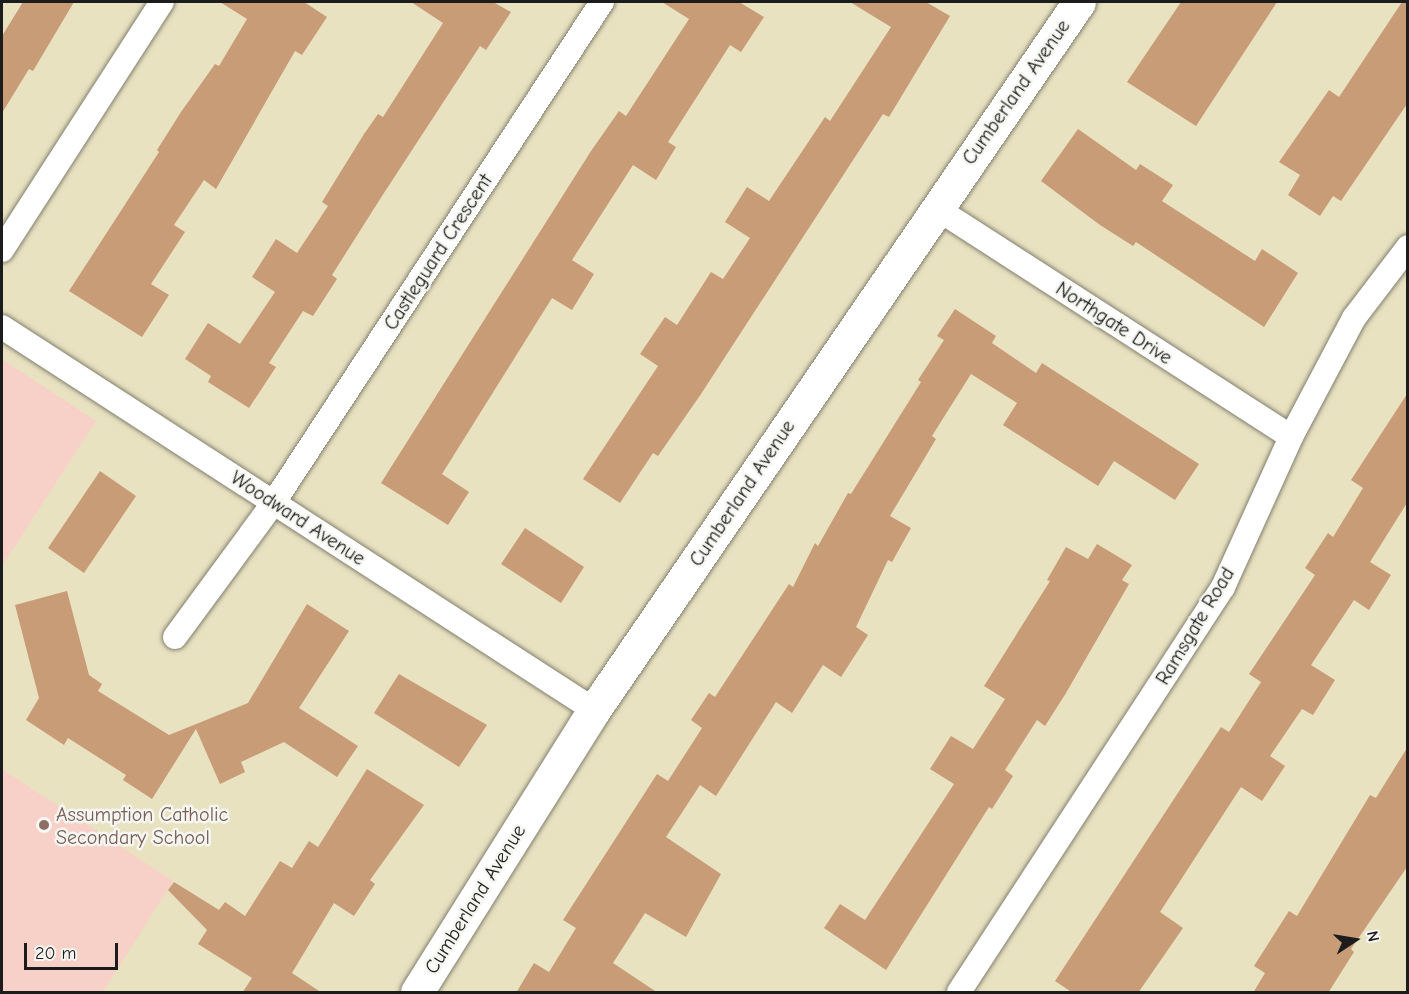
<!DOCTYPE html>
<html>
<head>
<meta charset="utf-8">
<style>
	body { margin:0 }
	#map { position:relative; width:1409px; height:994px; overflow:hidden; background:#e8e2c1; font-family:"Comic Neue",sans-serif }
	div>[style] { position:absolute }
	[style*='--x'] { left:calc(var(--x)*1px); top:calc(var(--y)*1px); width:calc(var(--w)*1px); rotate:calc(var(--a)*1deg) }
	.built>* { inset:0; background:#f7d1c8 }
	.building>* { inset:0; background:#c89c76 }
	.roads { filter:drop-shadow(0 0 2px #827f6e) drop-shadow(0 0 2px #827f6e) }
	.street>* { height:24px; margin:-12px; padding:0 12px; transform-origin:12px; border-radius:12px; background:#fff }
	.secondary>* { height:33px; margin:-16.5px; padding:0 16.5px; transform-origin:16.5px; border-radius:16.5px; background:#fff }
	.dots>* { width:16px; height:16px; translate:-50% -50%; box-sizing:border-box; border:3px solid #f6f6f2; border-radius:50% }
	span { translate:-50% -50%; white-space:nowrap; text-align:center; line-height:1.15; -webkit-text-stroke:5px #f6f6f2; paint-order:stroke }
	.street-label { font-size:20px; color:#1c1c1c }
	.education-label { font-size:20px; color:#785e54 }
	.left { translate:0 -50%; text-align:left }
	.frame { position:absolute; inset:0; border:3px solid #1c1c1c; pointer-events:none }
	.north { position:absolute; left:1325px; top:910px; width:60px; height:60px; -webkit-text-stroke:4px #f6f6f2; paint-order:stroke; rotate:78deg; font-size:16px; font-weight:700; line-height:24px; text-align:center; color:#1c1c1c }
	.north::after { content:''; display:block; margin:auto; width:21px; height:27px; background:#1c1c1c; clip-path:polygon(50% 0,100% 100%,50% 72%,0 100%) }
	.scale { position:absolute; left:24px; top:943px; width:94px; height:27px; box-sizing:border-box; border:3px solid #1c1c1c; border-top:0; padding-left:8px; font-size:18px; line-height:21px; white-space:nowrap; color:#1c1c1c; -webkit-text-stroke:4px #f6f6f2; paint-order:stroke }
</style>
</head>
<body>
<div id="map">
	<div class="built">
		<div style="clip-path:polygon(2px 359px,96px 421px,2px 566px)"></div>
		<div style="clip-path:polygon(2px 769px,173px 881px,103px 992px,2px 992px)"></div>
	</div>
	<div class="building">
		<div style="clip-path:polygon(23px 2px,74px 2px,33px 71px,29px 69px,2px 113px,2px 36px)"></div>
		<div style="clip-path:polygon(220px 2px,304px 2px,327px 17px,302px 55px,295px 51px,216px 189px,204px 180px,174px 225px,185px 232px,151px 284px,169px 295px,142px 337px,69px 291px,159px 152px,157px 150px,181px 112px,215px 64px,219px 66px,247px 19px)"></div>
		<div style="clip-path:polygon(411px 2px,493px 2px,511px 12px,486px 50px,480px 46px,382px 196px,332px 275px,337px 279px,313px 316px,303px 311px,269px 363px,276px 367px,249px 408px,208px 382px,211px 376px,185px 359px,208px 323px,240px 344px,275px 292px,252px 277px,276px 239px,297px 253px,328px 206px,322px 202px,364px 134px,378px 114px,383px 117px,443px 23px)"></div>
		<div style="clip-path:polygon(662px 2px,739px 2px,764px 17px,741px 52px,730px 45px,668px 142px,676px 147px,656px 180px,633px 165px,572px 260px,594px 274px,572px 310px,552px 298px,442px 474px,469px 492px,448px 525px,381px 483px,591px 151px,619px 111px,626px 116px,689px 19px)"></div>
		<div style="clip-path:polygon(850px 2px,926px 2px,950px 16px,889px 117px,883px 114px,701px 394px,658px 456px,653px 453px,620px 503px,583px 479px,658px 366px,640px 354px,665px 317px,677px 325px,711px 272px,723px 279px,750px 238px,725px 222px,747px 187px,769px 201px,825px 117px,830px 121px,891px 27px)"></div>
		<div style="clip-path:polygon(1181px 2px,1277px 2px,1196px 126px,1127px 82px)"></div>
		<div style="clip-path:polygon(1402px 2px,1407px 2px,1407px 104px,1341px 201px,1333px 196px,1320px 216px,1288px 195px,1300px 175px,1279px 162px,1329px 90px,1339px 97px)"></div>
		<div style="clip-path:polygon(1078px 129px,1136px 170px,1140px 164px,1173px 185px,1162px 201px,1255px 261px,1262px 249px,1298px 273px,1264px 327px,1136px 242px,1133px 246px,1100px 225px,1041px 181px)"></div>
		<div style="clip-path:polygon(955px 309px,996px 336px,992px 343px,1036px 373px,1042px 363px,1199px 464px,1175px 500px,1114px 461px,1098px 486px,1003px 425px,1017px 403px,971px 374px,932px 436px,936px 439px,890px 516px,911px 528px,892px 562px,888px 560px,856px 627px,868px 635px,841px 677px,823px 665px,792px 713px,776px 702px,716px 796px,700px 785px,666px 837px,721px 874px,686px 937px,645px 913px,613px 963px,658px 993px,516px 993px,534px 963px,549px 972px,576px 928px,563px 920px,657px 774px,668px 781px,702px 728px,691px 720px,709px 693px,715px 697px,789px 584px,793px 587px,815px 543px,818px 546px,848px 493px,851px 494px,921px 382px,918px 380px,944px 340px,937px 336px)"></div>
		<div style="clip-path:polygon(1407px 394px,1407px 503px,1370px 562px,1391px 575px,1369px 610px,1354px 600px,1311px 665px,1335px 680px,1313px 715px,1302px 709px,1270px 756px,1285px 766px,1262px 801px,1241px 787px,1160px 912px,1183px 928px,1138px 993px,1073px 993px,1055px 981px,1221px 727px,1229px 732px,1261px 682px,1249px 674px,1315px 575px,1305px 568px,1328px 533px,1333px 537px,1363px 488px,1351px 480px)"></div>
		<div style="clip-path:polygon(100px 471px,136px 496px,84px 573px,48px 548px)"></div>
		<div style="clip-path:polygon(525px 528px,584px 567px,561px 603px,501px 564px)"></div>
		<div style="clip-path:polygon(1097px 544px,1132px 565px,1122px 580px,1129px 584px,1066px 693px,1045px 726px,1037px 720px,1005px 770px,1013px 776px,992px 809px,989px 807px,886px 970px,824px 928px,840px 904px,865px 920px,954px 784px,930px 769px,951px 736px,973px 749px,1005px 699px,984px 686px,1050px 581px,1047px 580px,1066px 547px,1088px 559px)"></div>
		<div style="clip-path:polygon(67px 591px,89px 675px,102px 684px,98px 691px,169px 735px,248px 703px,307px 604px,349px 631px,299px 708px,358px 746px,337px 777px,284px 742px,241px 762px,245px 772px,220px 784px,196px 729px,152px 799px,123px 780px,126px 775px,68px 738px,64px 745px,26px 720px,39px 698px,15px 605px)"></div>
		<div style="clip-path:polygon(399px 674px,487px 725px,459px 767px,374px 713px)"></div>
		<div style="clip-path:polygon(1407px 748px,1407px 867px,1351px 949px,1354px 952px,1328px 993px,1253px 993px,1265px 973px,1254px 966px,1289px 911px,1297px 916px,1370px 795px,1376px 798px)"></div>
		<div style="clip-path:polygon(367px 769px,424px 805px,370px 880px,375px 884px,354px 916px,334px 903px,292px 973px,322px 993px,242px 993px,252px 978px,198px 944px,207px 930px,168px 890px,174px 882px,219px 910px,225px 902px,245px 916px,280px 861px,292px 868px,309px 841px,318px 847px)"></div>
	</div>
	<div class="roads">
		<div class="street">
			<div style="--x:936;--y:208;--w:422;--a:32.8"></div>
			<div style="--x:2;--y:250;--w:295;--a:-57.2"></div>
			<div style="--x:2;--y:327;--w:705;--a:32.9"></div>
			<div style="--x:175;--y:637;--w:167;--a:-53.7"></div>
			<div style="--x:274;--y:502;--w:598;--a:-56.74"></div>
			<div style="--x:959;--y:992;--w:483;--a:-56.9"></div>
			<div style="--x:1223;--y:587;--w:165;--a:-65.6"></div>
			<div style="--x:1291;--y:437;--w:135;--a:-62.1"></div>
			<div style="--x:1354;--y:318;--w:89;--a:-52.7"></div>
		</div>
		<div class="secondary">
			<div style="--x:417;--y:992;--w:333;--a:-57.9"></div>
			<div style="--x:594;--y:710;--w:858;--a:-55.59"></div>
		</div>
	</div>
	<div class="dots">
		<div style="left:44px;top:825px;background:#8d6e63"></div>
	</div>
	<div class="street-label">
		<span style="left:1016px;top:92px;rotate:-55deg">Cumberland Avenue</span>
		<span style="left:438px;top:252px;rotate:-57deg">Castleguard Crescent</span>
		<span style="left:1114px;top:323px;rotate:33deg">Northgate Drive</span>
		<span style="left:742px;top:493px;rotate:-56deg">Cumberland Avenue</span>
		<span style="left:298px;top:518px;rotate:33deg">Woodward Avenue</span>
		<span style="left:1195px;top:626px;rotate:-59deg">Ramsgate Road</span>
		<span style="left:475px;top:899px;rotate:-58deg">Cumberland Avenue</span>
	</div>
	<div class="education-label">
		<span class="left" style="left:56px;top:826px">Assumption Catholic<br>Secondary School</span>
	</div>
	<div class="frame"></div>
	<div class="north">N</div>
	<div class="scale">20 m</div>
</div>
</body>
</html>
